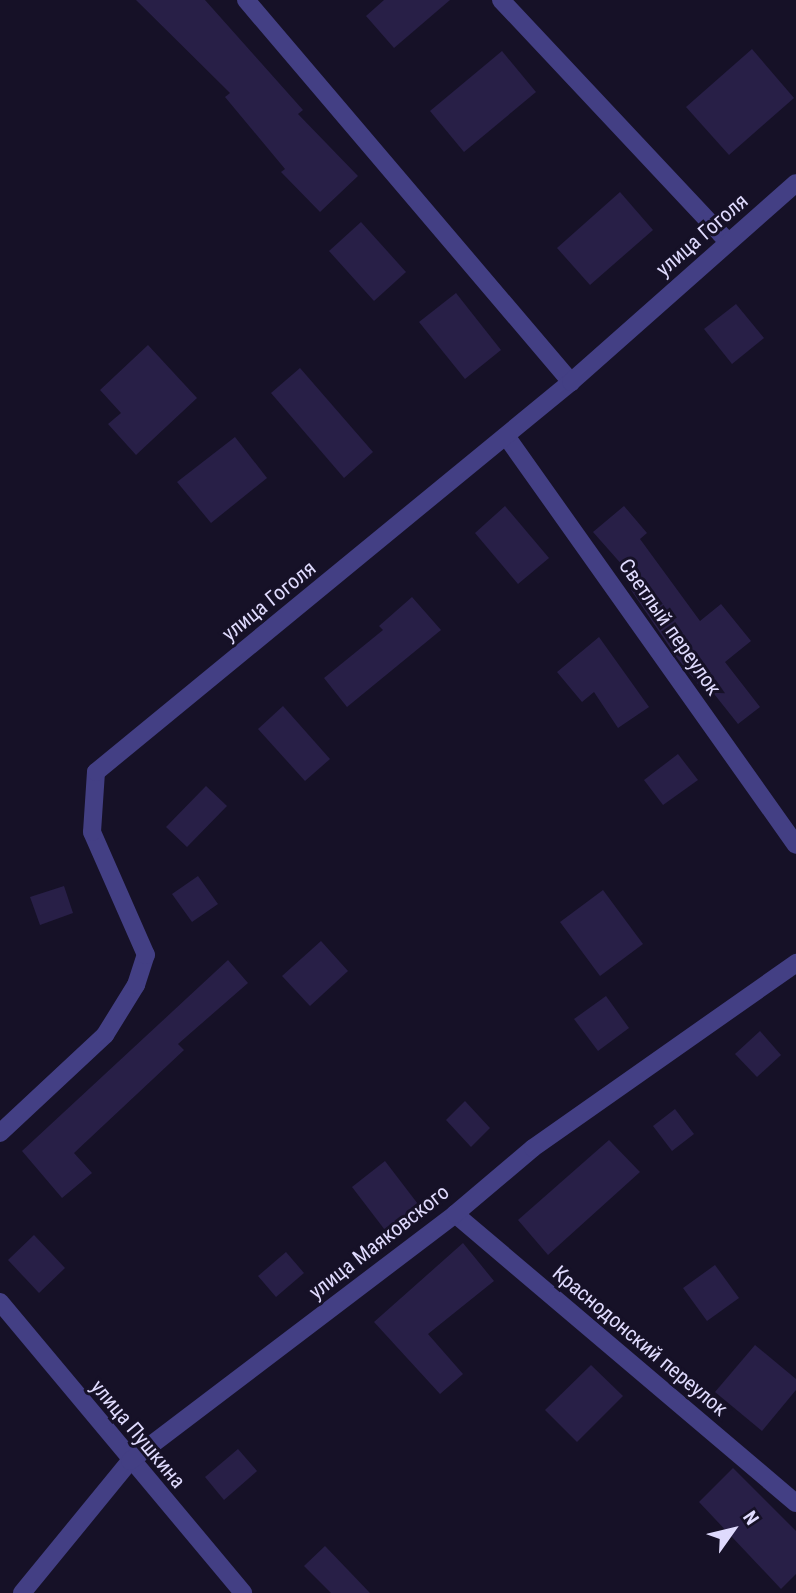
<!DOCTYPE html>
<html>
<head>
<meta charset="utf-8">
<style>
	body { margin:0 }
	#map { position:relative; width:796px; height:1593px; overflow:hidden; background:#161127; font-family:"Roboto Condensed",sans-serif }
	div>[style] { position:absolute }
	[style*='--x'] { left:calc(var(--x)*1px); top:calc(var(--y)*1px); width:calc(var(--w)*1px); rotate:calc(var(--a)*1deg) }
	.building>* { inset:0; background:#281f47 }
	.minor>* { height:18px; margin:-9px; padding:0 9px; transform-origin:9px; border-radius:9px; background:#433f84 }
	span { translate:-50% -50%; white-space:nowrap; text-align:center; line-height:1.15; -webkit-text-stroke:6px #161127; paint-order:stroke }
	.street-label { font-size:21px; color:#dfdafd }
	.north { position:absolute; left:698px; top:1495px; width:70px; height:70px; -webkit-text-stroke:5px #161127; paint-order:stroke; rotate:56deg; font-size:19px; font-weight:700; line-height:28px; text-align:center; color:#dfdafd }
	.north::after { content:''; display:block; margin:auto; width:24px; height:32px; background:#dfdafd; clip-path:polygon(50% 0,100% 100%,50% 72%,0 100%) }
</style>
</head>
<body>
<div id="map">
	<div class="building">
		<div style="clip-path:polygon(136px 0,205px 0,303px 110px,298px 114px,358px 176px,320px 212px,281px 172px,285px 169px,225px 97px,230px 93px)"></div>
		<div style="clip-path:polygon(384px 0,450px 0,394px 48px,366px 16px)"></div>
		<div style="clip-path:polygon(752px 49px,794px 98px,729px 155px,686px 107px)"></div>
		<div style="clip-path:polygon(502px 51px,536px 92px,464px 152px,430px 111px)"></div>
		<div style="clip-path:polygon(620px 192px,653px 230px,590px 285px,557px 248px)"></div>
		<div style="clip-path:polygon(361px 222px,406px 272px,374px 301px,329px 251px)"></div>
		<div style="clip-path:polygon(456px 293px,501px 350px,465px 379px,419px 322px)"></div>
		<div style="clip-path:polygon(736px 304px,764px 338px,732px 364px,704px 329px)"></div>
		<div style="clip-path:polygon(148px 345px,197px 398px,136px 455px,108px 424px,121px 413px,100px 390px)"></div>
		<div style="clip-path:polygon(300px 368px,373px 452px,344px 478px,271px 393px)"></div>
		<div style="clip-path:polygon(235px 437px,267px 478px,211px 523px,177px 482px)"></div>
		<div style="clip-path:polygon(505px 506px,549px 558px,518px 584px,475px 533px)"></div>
		<div style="clip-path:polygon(624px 506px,647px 533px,640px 539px,700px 621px,721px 604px,751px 641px,725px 662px,760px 707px,738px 724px,703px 680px,698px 684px,677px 658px,631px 590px,639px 584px,593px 532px)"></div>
		<div style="clip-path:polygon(412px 597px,441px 630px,347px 707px,324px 678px,383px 630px,379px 626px)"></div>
		<div style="clip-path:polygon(599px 637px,649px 707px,618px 728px,594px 692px,582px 702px,557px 672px)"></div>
		<div style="clip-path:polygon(283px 706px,330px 759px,305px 781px,258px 729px)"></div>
		<div style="clip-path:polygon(678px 754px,698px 780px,663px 805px,644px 780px)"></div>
		<div style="clip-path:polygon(206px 786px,227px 806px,187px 847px,166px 827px)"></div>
		<div style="clip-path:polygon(198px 876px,218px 904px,192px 922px,172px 894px)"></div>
		<div style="clip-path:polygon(64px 886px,73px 913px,40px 925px,30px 897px)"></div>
		<div style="clip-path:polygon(603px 890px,643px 944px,600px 976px,560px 922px)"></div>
		<div style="clip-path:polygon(321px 941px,348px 971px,310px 1006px,282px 976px)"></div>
		<div style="clip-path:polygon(228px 960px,248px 983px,178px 1044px,184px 1050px,74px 1153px,92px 1173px,62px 1198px,22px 1151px)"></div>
		<div style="clip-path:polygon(606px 996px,629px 1028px,598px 1051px,574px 1019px)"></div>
		<div style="clip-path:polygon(760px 1031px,781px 1055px,757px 1077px,735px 1054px)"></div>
		<div style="clip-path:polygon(465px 1101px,490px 1128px,471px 1147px,446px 1120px)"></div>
		<div style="clip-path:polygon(675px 1109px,694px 1134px,672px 1151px,653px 1126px)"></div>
		<div style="clip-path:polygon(609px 1140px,640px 1172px,548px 1255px,518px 1220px)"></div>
		<div style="clip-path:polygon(385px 1161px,421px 1208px,388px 1234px,352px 1187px)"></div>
		<div style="clip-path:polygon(34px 1235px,65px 1268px,39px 1293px,8px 1260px)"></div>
		<div style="clip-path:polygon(463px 1243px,494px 1281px,428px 1334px,463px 1374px,440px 1394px,374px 1322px)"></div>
		<div style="clip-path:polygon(286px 1252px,304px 1273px,276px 1297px,258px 1276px)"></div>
		<div style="clip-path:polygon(715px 1265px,739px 1298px,707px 1321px,683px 1288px)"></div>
		<div style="clip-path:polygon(755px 1345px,796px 1379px,796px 1390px,762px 1431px,715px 1392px)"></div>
		<div style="clip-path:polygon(591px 1365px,623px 1396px,577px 1442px,545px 1410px)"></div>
		<div style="clip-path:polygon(238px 1449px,257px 1471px,224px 1500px,205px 1477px)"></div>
		<div style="clip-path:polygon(733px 1468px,796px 1531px,796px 1574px,781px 1589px,699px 1502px)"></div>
		<div style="clip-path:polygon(325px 1546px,370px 1593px,331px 1593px,304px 1566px)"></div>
	</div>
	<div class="minor">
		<div style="--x:246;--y:0;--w:502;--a:49.61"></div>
		<div style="--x:501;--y:0;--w:330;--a:46.8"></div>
		<div style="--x:506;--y:436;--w:501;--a:54.66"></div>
		<div style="--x:0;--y:1133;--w:144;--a:-43"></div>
		<div style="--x:105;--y:1035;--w:59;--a:-58.2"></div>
		<div style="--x:136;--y:985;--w:32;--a:-72"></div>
		<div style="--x:146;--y:955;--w:134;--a:-113.7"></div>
		<div style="--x:92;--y:832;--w:60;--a:-86.2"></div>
		<div style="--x:96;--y:772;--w:615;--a:-39.39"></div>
		<div style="--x:571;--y:382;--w:300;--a:-41.5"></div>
		<div style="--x:455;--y:1214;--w:447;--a:40.3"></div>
		<div style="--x:0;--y:1302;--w:379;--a:50.1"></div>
		<div style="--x:22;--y:1593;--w:171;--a:-50.7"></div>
		<div style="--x:130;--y:1461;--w:408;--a:-37.2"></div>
		<div style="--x:455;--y:1214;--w:102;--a:-40.2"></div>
		<div style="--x:533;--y:1148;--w:322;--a:-35.1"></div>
	</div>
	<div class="street-label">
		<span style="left:702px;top:235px;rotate:-41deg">улица Гоголя</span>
		<span style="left:269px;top:601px;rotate:-39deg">улица Гоголя</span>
		<span style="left:670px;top:627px;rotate:55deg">Светлый переулок</span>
		<span style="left:379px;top:1242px;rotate:-38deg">улица Маяковского</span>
		<span style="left:640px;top:1341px;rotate:40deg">Краснодонский переулок</span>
		<span style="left:138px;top:1434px;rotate:50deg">улица Пушкина</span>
	</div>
	<div class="north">N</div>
</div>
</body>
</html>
